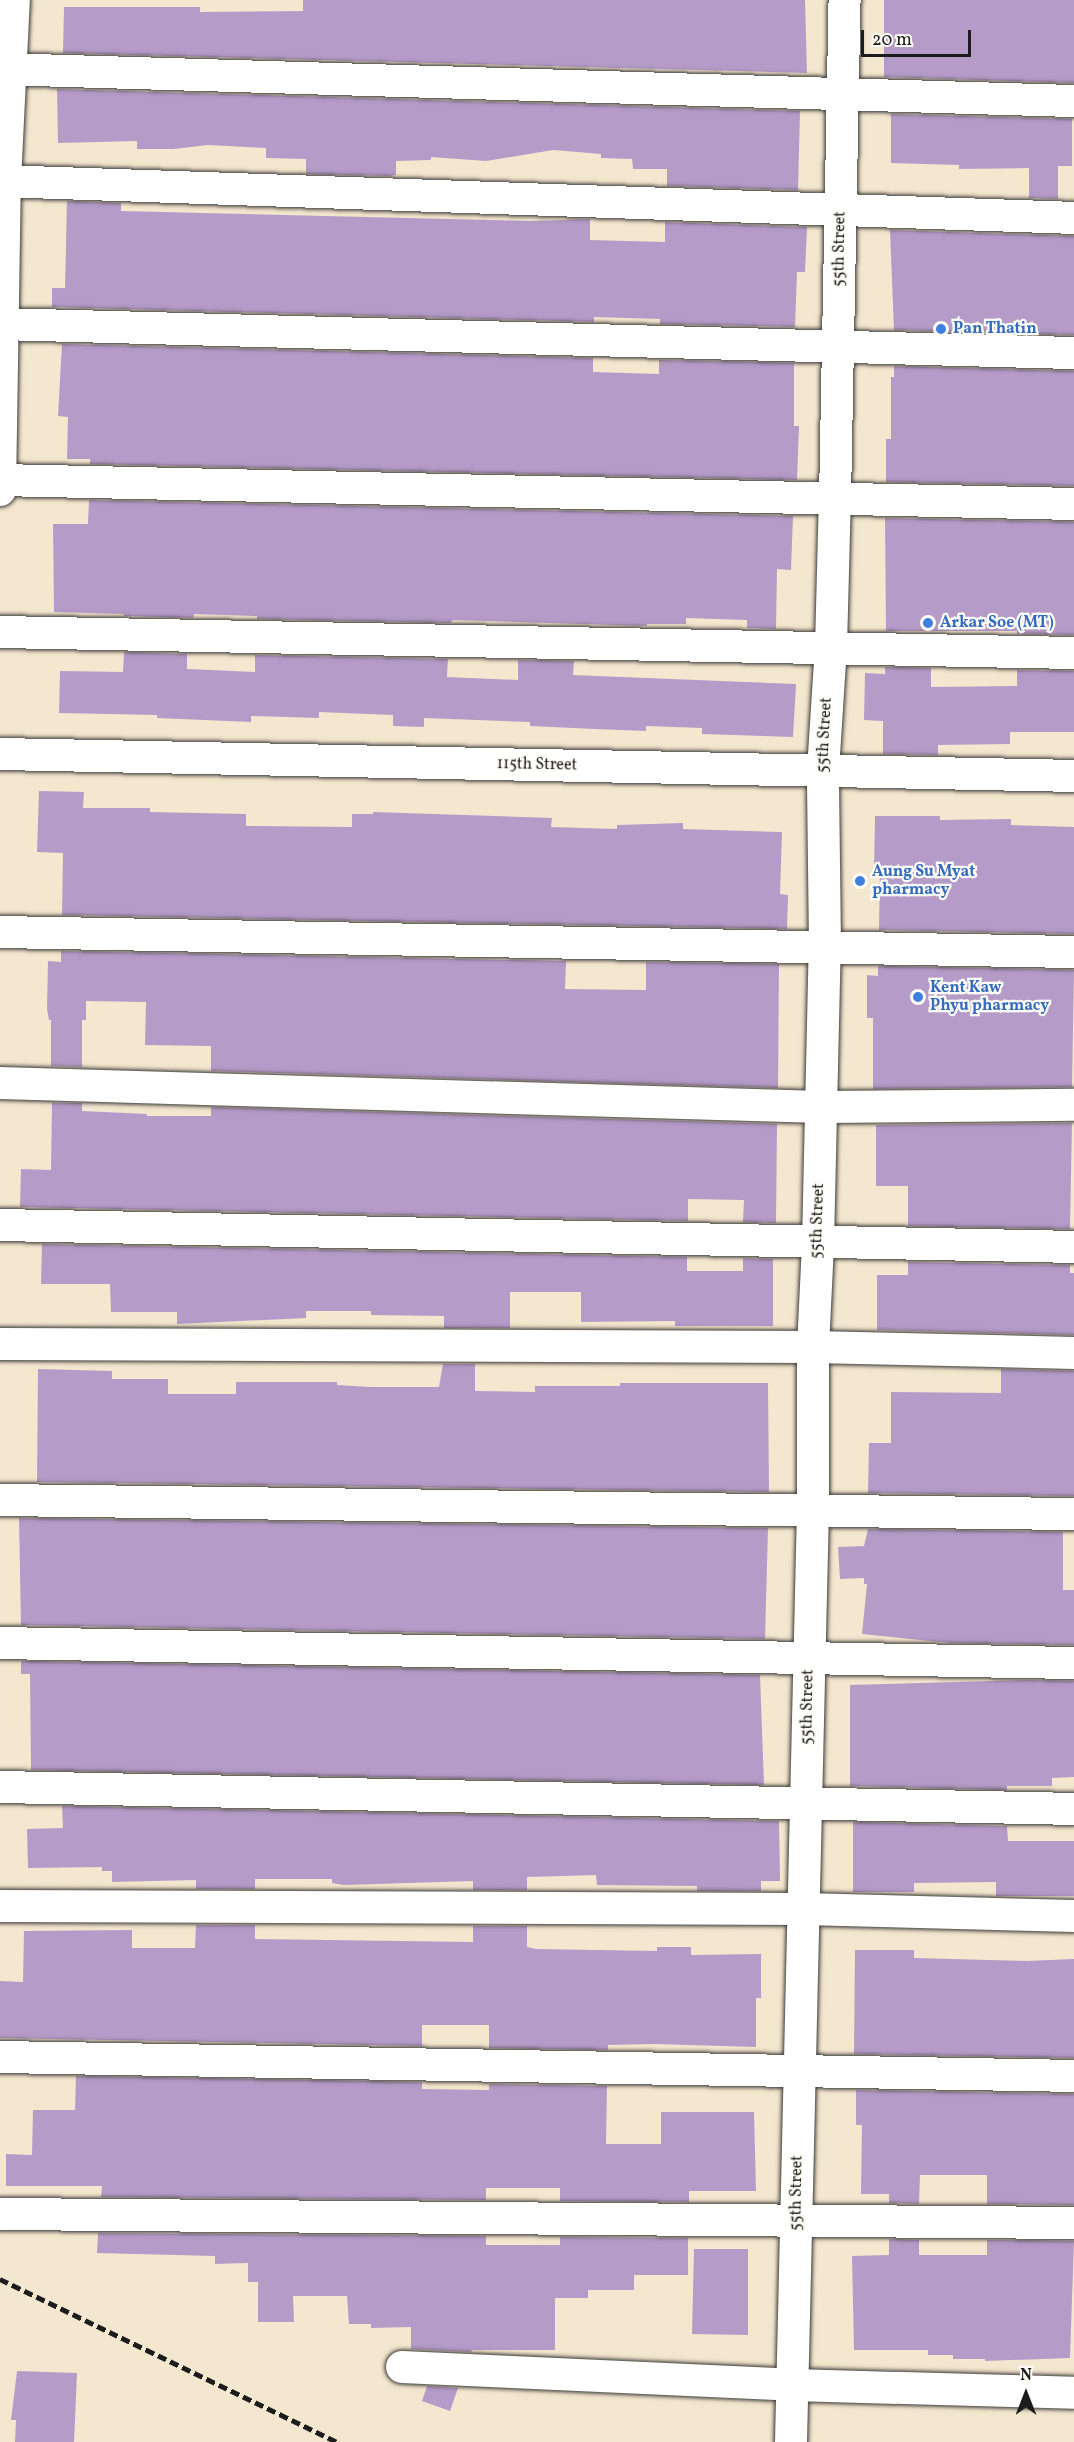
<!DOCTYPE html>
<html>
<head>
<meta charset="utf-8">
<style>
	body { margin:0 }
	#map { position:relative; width:1074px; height:2442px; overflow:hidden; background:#f4e7cf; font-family:Vollkorn,serif }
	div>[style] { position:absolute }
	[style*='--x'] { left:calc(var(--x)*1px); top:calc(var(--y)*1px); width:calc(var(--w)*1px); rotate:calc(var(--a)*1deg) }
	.building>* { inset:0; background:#b59bc8 }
	.roads { filter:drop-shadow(0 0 2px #3c3a37) drop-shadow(0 0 2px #3c3a37) }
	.minor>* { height:32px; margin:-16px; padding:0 16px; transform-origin:16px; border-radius:16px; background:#fff }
	.rail>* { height:4.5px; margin-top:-2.25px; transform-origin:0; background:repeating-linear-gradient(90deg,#1c1c1c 0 9px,transparent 0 13.5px) }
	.dots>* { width:16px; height:16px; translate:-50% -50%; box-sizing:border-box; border:3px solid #fdfcf7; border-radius:50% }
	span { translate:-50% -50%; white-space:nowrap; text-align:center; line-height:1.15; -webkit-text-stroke:4.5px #fdfcf7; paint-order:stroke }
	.street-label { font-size:16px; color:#1c1c1c }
	.shop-label { font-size:16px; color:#366cbe; font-weight:700 }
	.left { translate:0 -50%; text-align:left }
	.north { position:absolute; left:996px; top:2364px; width:60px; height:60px; -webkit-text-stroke:4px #fdfcf7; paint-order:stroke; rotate:0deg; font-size:16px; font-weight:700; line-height:24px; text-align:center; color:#1c1c1c }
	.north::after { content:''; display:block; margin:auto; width:21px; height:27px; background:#1c1c1c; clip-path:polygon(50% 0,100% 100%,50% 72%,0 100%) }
	.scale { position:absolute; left:861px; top:30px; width:110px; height:27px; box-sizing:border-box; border:3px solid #1c1c1c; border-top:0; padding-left:8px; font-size:18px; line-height:21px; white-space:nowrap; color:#1c1c1c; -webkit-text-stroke:4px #fdfcf7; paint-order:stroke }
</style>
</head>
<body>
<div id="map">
	<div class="building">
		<div style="clip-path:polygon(303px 0,805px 0,807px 73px,63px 53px,64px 7px,200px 7px,200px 12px,303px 11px)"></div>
		<div style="clip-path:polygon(884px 0,1074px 0,1074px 83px,884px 77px)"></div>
		<div style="clip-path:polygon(57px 89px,800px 111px,798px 190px,667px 186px,667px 169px,633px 169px,632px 159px,601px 158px,601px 154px,553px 150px,486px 161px,431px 157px,431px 160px,396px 161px,396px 175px,389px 176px,306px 174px,306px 159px,266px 158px,266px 148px,208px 145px,174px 149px,137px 149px,137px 141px,58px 143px)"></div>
		<div style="clip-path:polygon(891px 114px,1072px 119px,1072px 166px,1058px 166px,1058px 199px,1029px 198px,1029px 168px,959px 169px,959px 165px,891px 163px)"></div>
		<div style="clip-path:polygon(67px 201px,121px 203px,121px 211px,531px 221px,590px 219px,590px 240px,665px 242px,665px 222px,807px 227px,805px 272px,797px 272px,795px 327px,660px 324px,660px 319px,594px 317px,594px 322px,52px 307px,52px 288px,65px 288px)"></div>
		<div style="clip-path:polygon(890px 230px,1074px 236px,1074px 335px,894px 330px)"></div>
		<div style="clip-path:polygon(62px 344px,593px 358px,593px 372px,659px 374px,659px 360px,794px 363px,794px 426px,799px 426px,797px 480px,90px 464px,90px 459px,67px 459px,68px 417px,58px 416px)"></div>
		<div style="clip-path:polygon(894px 366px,1074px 371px,1074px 486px,886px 482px,886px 439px,891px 439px,891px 377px,894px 377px)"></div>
		<div style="clip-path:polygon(89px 500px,793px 516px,791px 570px,777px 569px,776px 629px,747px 628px,747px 620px,686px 618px,686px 624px,647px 624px,647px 626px,453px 620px,450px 623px,257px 619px,257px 616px,194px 614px,193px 618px,124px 616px,124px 614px,54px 612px,53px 524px,88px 524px)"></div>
		<div style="clip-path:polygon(885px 518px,1074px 522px,1074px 635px,1017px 634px,1017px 631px,886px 631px)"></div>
		<div style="clip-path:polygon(124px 652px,187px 654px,187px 669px,255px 672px,255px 655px,448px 659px,447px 677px,518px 680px,518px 660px,574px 661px,573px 675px,796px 684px,793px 737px,702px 734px,702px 728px,646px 726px,646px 731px,595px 729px,530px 726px,530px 722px,424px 718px,424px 727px,393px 726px,393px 715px,319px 712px,319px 718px,251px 716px,251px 722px,157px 718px,157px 715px,59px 713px,60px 671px,123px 672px)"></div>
		<div style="clip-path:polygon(885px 667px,931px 668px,931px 687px,1017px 686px,1017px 670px,1074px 671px,1074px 732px,1010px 732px,1010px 744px,938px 745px,938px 755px,883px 754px,883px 721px,864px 720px,865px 673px,885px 674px)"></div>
		<div style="clip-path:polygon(39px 791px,84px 792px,83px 808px,150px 808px,150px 812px,246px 814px,246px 826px,352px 827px,352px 814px,373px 814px,373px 812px,552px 818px,551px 827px,617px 829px,617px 825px,683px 823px,683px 829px,782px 832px,780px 894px,788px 895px,787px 929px,62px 915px,63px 853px,37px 852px)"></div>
		<div style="clip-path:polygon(875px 816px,940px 816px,940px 820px,1011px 819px,1011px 825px,1074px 827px,1074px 934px,879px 930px,880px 871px,874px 871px)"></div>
		<div style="clip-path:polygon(61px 951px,566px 961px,565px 989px,646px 990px,646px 962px,779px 964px,778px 1088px,211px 1071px,211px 1046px,145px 1045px,146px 1002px,86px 1001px,86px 1020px,82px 1020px,82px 1067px,51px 1066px,51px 1020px,49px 1020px,47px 1009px,48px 961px,61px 962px)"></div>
		<div style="clip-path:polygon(878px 966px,1074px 970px,1072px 1087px,873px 1089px,873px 1018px,867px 1018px,867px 975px,878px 976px)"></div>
		<div style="clip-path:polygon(52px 1103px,82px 1103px,82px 1111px,147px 1114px,147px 1116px,211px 1116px,211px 1107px,777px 1124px,776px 1223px,743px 1222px,744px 1200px,688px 1199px,688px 1221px,20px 1207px,21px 1169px,51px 1170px)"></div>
		<div style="clip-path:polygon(1072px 1123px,1070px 1229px,908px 1226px,908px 1186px,876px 1186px,876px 1125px)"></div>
		<div style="clip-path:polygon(42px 1244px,687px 1257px,687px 1271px,743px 1271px,743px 1258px,773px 1259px,773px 1326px,675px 1326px,675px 1321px,581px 1322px,581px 1292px,510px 1292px,510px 1328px,444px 1328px,444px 1316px,371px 1315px,371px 1311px,306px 1311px,306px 1318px,177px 1324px,177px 1312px,111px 1312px,110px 1284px,41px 1284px)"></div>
		<div style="clip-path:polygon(908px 1262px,1070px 1265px,1070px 1273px,1074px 1273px,1074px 1335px,877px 1330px,877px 1275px,908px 1275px)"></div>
		<div style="clip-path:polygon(443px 1364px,475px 1364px,475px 1391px,535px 1392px,535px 1386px,620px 1386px,620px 1383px,768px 1383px,769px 1492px,37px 1482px,38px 1369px,112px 1371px,112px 1379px,168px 1379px,168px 1394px,236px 1394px,236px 1382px,337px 1382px,337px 1385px,370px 1387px,439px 1387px)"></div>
		<div style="clip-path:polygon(1001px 1369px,1074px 1371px,1074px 1496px,868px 1493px,869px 1443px,891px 1443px,891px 1392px,1001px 1393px)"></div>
		<div style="clip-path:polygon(19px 1518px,768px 1528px,765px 1639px,21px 1625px)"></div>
		<div style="clip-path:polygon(868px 1529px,1063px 1532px,1063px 1590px,1074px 1590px,1074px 1645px,950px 1643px,862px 1634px,867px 1584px,864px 1584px,864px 1578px,840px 1579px,838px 1547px,864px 1546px)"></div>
		<div style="clip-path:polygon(21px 1661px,760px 1675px,764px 1785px,31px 1770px,30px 1674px,21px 1674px)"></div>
		<div style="clip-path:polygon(1027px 1680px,1074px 1681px,1074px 1777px,1052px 1778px,1052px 1786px,1007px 1786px,1007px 1790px,850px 1786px,850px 1685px)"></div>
		<div style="clip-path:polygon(62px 1806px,779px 1821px,780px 1881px,761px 1881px,761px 1891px,697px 1891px,697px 1886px,597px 1885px,596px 1875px,527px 1877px,527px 1890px,473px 1890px,473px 1881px,344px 1885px,332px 1883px,332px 1879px,255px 1879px,255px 1889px,196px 1889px,196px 1880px,112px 1882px,112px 1871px,102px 1871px,102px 1867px,28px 1868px,27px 1829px,63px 1828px)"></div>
		<div style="clip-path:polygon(853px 1822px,1007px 1826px,1008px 1841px,1074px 1841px,1074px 1896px,996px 1896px,996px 1882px,914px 1883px,914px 1892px,853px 1892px)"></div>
		<div style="clip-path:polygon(196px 1925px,255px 1925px,255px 1939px,473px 1942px,473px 1926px,527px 1926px,527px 1947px,536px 1949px,657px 1951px,657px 1947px,691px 1947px,691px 1955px,761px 1954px,761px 1998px,756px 1998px,756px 2047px,654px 2044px,608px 2045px,608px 2050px,489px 2048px,489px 2025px,422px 2025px,422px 2046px,0 2038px,0 1981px,23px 1982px,24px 1931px,132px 1930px,132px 1948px,195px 1948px)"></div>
		<div style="clip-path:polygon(855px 1950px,914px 1950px,914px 1958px,1027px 1961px,1074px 1959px,1074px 2058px,854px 2054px)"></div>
		<div style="clip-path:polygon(76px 2076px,422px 2082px,422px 2089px,489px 2090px,489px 2084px,607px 2086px,606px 2144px,661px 2144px,661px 2112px,754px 2112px,756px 2191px,689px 2191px,689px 2202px,560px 2201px,560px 2188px,486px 2188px,486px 2200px,101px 2197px,102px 2186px,6px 2186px,6px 2154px,32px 2155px,33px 2110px,75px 2110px)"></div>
		<div style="clip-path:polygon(856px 2090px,1074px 2094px,1074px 2205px,987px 2204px,987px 2175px,920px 2175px,919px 2204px,889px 2203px,889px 2194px,861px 2194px,862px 2125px,856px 2125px)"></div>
		<div style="clip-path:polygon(98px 2233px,486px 2236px,486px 2245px,560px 2245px,560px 2237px,688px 2238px,688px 2275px,634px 2275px,634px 2290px,588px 2290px,588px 2298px,555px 2298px,555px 2350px,472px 2350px,471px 2352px,411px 2349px,411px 2327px,371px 2328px,371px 2324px,349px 2324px,347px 2296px,293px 2296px,294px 2322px,258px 2322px,258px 2282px,248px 2282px,248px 2263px,215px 2264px,215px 2256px,97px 2253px)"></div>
		<div style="clip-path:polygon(889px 2239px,919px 2240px,919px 2255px,987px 2255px,987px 2240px,1074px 2241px,1070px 2358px,985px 2361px,985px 2359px,953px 2359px,953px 2355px,928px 2355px,928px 2350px,854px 2350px,852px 2256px,889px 2255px)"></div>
		<div style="clip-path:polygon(694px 2249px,748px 2249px,748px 2335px,692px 2334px)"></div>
		<div style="clip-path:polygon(17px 2371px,77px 2373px,74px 2442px,15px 2442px,16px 2420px,11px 2420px)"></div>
		<div style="clip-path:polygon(427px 2386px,458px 2388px,450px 2411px,422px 2401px)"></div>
	</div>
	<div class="roads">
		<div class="minor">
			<div style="--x:0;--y:69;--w:1074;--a:1.71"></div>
			<div style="--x:0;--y:181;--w:1075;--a:1.97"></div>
			<div style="--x:0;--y:324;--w:1074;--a:1.55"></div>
			<div style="--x:0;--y:480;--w:1074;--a:1.28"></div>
			<div style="--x:0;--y:490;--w:309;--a:-89.1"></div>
			<div style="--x:5;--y:181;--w:181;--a:-87.2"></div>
			<div style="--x:0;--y:632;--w:1074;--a:1.12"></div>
			<div style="--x:0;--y:754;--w:1074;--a:1.17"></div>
			<div style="--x:0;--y:932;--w:1074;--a:1.07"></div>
			<div style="--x:0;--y:1083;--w:822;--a:1.67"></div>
			<div style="--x:822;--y:1107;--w:252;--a:-0.5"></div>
			<div style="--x:0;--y:1225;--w:1074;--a:1.17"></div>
			<div style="--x:0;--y:1344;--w:813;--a:0.21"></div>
			<div style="--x:813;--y:1347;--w:261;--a:1.3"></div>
			<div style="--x:0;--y:1500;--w:1074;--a:0.75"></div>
			<div style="--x:0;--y:1643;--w:1074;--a:1.07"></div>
			<div style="--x:0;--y:1787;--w:1074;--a:1.17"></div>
			<div style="--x:0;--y:1906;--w:804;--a:0.21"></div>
			<div style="--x:804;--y:1909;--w:270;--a:1.5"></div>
			<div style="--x:0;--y:2057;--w:1074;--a:1.01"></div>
			<div style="--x:0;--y:2214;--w:1074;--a:0.48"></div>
			<div style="--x:402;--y:2367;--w:391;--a:2.6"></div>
			<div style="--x:793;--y:2385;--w:281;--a:1.6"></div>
			<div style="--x:791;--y:2442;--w:932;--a:-88.65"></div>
			<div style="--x:813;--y:1510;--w:163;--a:-90"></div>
			<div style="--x:813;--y:1347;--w:103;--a:-87.2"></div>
			<div style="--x:818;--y:1244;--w:298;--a:-88.7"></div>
			<div style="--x:825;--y:946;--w:176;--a:-90.7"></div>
			<div style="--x:823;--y:770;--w:123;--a:-86.3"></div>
			<div style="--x:831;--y:647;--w:148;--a:-88.5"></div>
			<div style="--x:835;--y:499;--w:499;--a:-88.9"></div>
		</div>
	</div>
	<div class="rail">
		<div style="--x:0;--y:2279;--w:374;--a:25.8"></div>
	</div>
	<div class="dots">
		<div style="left:941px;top:329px;background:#3f7fe0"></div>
		<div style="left:928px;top:623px;background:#3f7fe0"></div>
		<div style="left:860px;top:881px;background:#3f7fe0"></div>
		<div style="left:918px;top:997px;background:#3f7fe0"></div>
	</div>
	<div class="street-label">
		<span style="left:840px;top:249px;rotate:-89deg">55th Street</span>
		<span style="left:825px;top:735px;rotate:-87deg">55th Street</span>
		<span style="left:537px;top:765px;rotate:1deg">115th Street</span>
		<span style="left:818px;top:1221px;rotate:-88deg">55th Street</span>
		<span style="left:808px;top:1707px;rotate:-89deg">55th Street</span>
		<span style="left:797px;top:2193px;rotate:-89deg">55th Street</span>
	</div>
	<div class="shop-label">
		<span class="left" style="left:953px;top:329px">Pan Thatin</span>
		<span class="left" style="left:940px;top:623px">Arkar Soe (MT)</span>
		<span class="left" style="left:872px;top:881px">Aung Su Myat<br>pharmacy</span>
		<span class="left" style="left:930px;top:997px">Kent Kaw<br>Phyu pharmacy</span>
	</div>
	<div class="north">N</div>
	<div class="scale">20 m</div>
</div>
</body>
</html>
